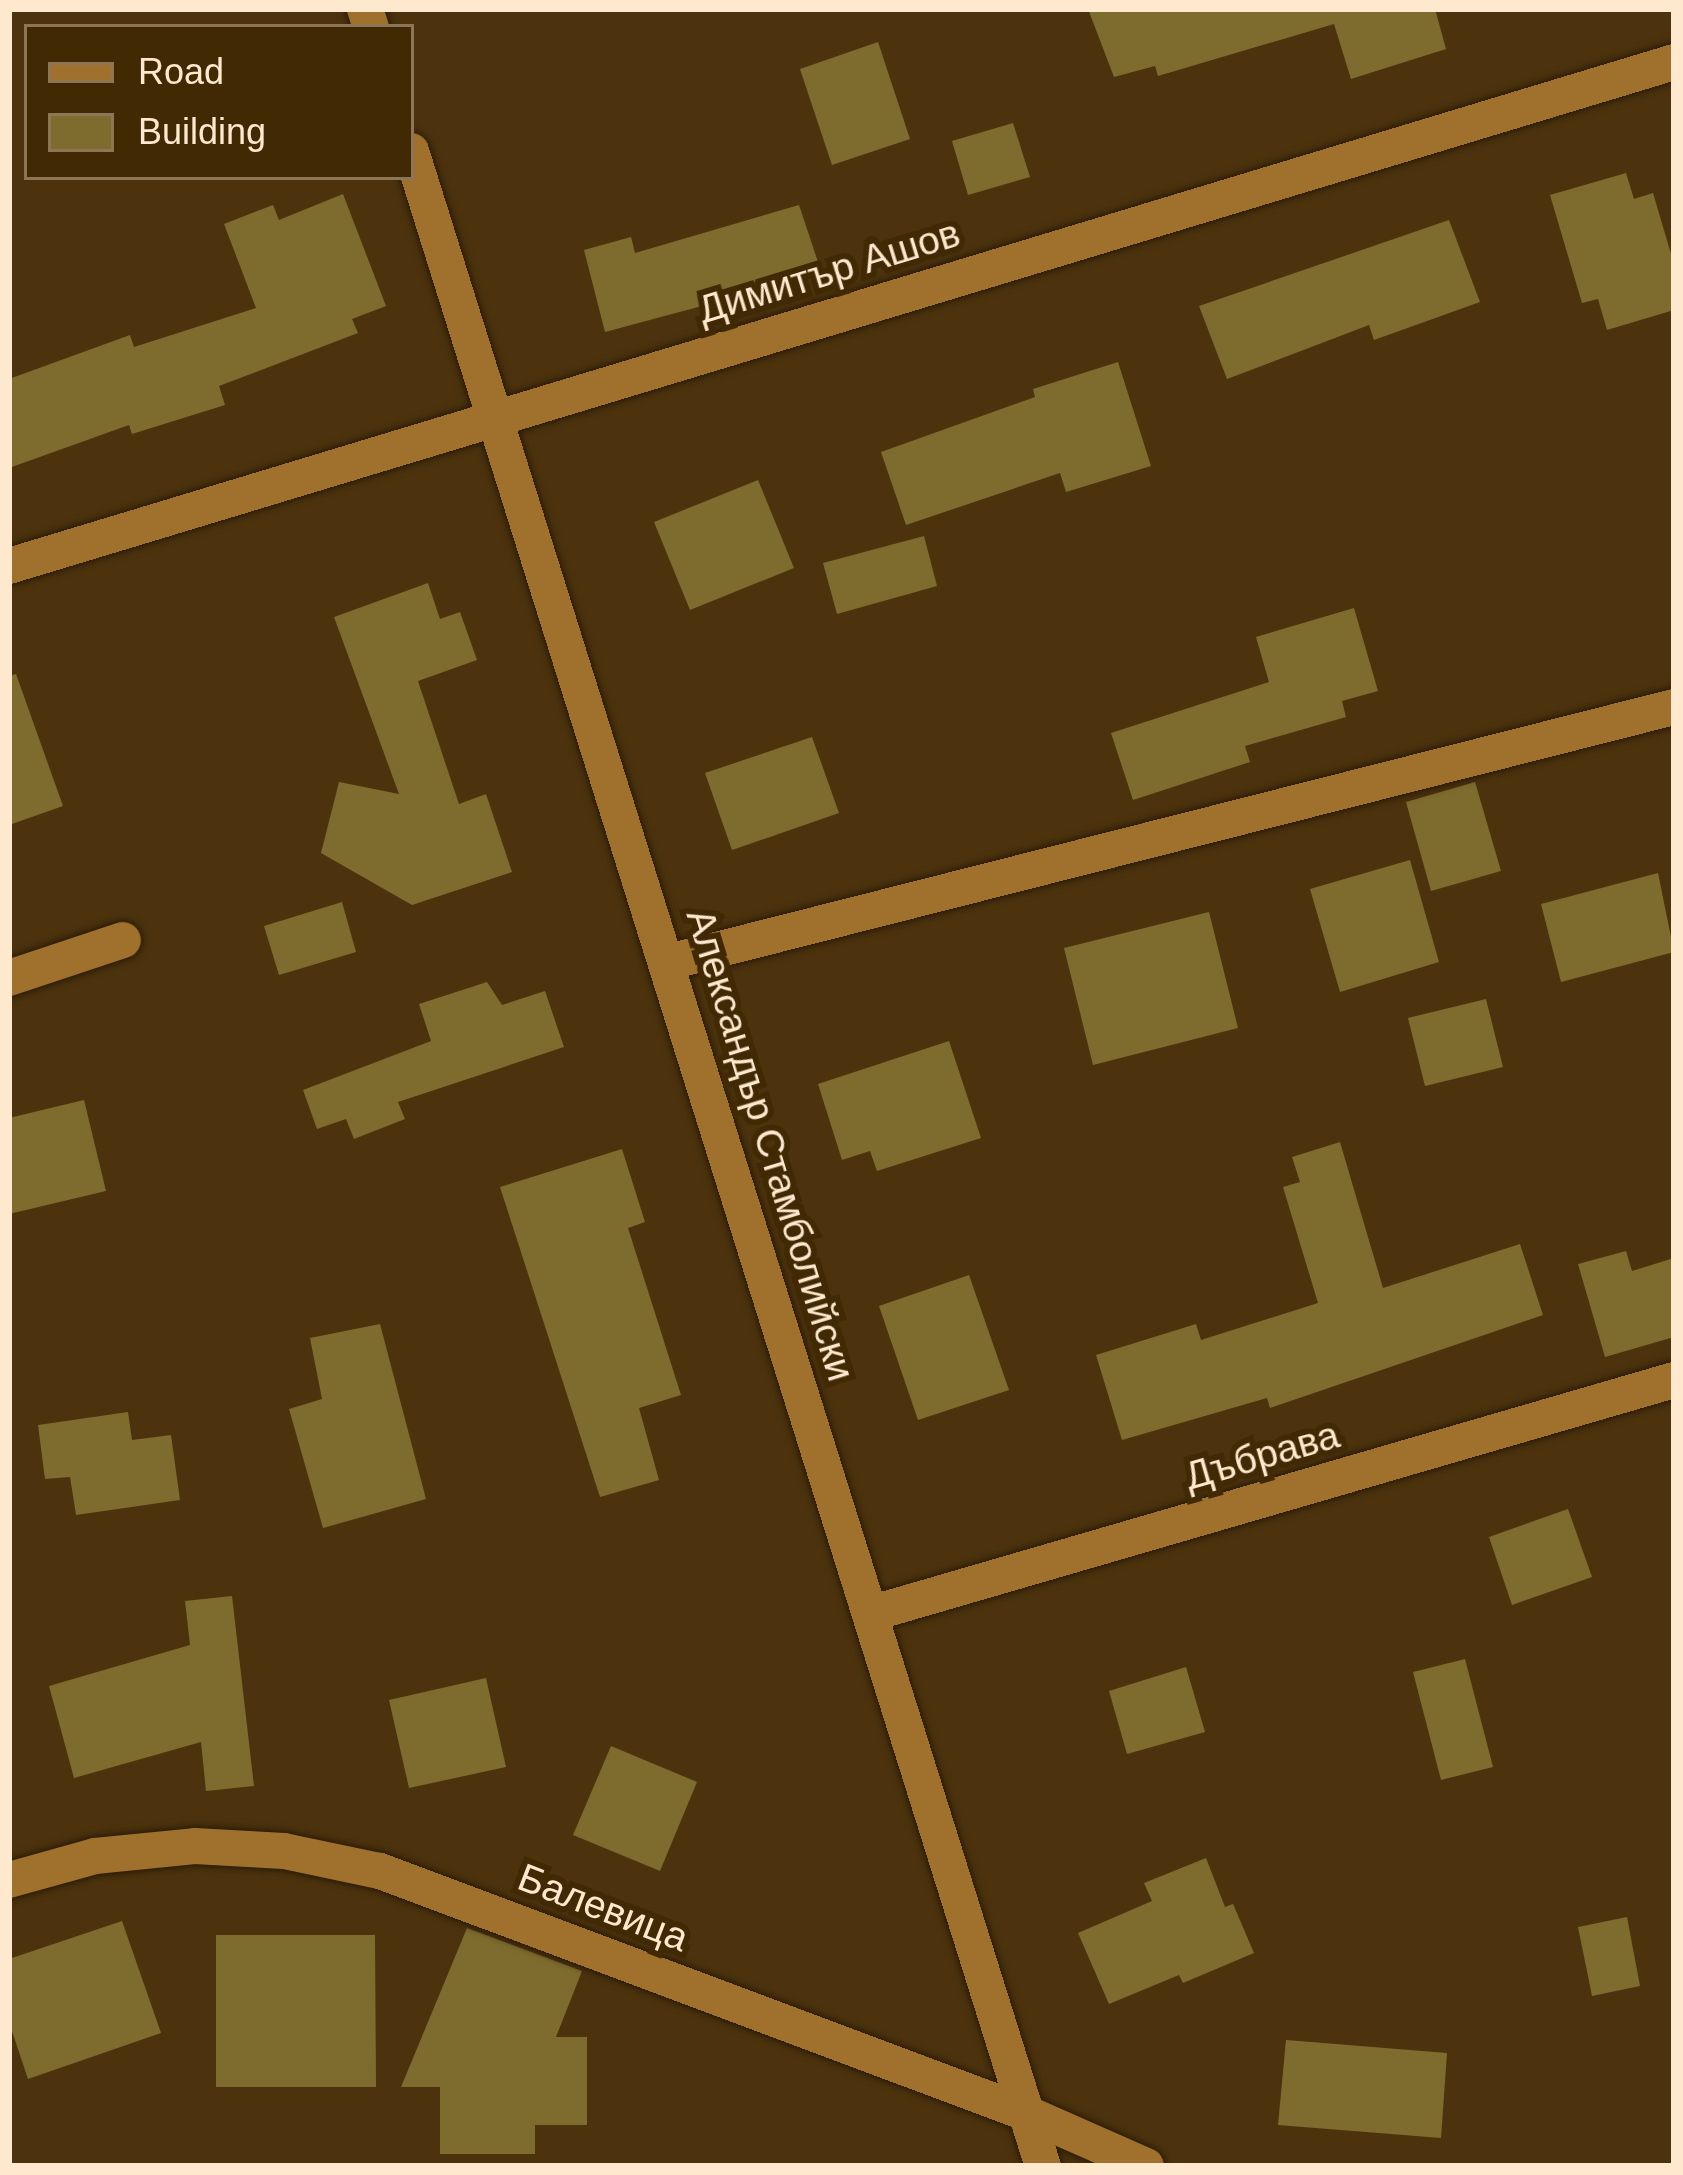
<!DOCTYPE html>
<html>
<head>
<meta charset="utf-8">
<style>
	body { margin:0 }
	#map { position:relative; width:1683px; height:2175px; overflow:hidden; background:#4c330e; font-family:Arial,sans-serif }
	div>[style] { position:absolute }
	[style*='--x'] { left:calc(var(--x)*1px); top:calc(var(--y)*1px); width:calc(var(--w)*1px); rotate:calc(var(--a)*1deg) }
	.building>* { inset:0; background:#7d6c2e }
	.roads { filter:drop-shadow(0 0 3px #2b1c07) drop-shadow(0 0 3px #2b1c07) }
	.street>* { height:36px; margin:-18px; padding:0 18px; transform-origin:18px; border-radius:18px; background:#a0712c }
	span { translate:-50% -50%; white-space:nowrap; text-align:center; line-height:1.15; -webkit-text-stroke:12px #412903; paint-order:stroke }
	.street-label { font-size:39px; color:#fee9cf }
	.frame { position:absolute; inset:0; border:12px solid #fee9cf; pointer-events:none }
	.legend { position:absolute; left:24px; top:24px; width:390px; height:156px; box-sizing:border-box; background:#412903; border:3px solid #8d7655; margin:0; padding:15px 21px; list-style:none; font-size:36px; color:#fee9cf }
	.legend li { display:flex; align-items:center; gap:24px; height:60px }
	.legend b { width:60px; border:3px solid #8d7655 }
</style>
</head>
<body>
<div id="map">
	<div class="building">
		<div style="clip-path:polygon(1088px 9px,1435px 9px,1446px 49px,1351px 79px,1334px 24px,1158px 76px,1155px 66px,1114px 77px)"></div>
		<div style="clip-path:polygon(878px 42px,910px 139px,832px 165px,800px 69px)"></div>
		<div style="clip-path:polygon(1013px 123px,1030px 177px,968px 195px,952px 141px)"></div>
		<div style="clip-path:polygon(1626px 173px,1634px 199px,1653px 193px,1674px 264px,1674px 310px,1607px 330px,1598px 299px,1582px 303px,1550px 195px)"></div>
		<div style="clip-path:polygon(343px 194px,386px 306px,352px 319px,358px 333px,219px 386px,225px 405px,132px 434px,129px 425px,9px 468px,9px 379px,130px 335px,134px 347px,256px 308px,224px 224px,273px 205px,279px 220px)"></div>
		<div style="clip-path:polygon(799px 205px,819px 265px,726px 295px,728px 299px,605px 332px,584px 250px,631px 237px,635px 253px)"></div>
		<div style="clip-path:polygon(1449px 220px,1480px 302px,1374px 340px,1369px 325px,1227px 379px,1199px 306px)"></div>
		<div style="clip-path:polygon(1118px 362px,1151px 466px,1066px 492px,1060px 473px,906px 525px,881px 452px,1035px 397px,1033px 389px)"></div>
		<div style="clip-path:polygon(758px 480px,794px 568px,690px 610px,654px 522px)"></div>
		<div style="clip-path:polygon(924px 536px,937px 586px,837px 614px,823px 563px)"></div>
		<div style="clip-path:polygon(428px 583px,440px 619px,460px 612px,477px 660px,418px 681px,459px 804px,486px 794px,512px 872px,412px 905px,321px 853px,339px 782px,399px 794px,334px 617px)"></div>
		<div style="clip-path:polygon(1354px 608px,1378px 691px,1342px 701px,1346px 717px,1245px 746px,1250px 762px,1133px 800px,1111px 733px,1269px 682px,1256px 637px)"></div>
		<div style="clip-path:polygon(16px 674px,63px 806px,9px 825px,9px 676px)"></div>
		<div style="clip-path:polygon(812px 737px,839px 813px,732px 850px,705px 773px)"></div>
		<div style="clip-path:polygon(1475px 782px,1501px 871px,1431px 891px,1406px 802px)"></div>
		<div style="clip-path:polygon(1410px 860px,1439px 962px,1340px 992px,1310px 889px)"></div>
		<div style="clip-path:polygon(1658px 873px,1674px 952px,1561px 982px,1541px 904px)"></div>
		<div style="clip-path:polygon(342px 902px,356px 952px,279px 975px,264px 926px)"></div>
		<div style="clip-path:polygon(1209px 912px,1238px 1028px,1093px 1065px,1064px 948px)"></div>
		<div style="clip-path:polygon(487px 982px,502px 1005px,545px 991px,564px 1047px,398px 1102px,405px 1119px,354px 1139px,346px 1119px,317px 1129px,303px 1090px,431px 1041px,419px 1004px)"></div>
		<div style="clip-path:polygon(1486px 999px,1503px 1067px,1425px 1086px,1408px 1018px)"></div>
		<div style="clip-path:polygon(949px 1041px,981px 1138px,877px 1171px,870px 1151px,842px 1160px,818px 1084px)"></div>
		<div style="clip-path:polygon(84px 1100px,106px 1191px,9px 1214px,9px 1118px)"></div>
		<div style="clip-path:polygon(1340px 1142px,1383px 1288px,1520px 1244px,1543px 1315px,1270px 1408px,1267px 1398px,1122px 1440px,1096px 1355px,1196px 1324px,1201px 1340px,1318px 1303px,1283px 1187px,1300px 1182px,1292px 1157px)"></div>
		<div style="clip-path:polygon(622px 1149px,645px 1222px,628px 1228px,681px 1395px,639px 1408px,659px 1480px,600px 1497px,500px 1187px)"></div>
		<div style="clip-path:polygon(1626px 1251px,1632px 1271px,1674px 1258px,1674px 1337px,1605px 1357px,1578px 1264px)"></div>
		<div style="clip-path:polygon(969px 1275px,1009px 1390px,918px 1420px,879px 1306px)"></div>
		<div style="clip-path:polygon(380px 1324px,426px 1499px,323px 1528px,289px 1409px,322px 1399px,310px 1338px)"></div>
		<div style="clip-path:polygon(128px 1412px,132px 1440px,171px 1435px,180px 1500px,76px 1515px,70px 1477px,45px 1479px,38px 1425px)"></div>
		<div style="clip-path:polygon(1568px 1509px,1592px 1577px,1512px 1605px,1489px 1537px)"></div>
		<div style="clip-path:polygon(232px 1596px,254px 1786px,206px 1791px,201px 1742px,74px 1778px,49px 1686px,190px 1645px,185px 1601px)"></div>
		<div style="clip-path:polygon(1465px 1659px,1493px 1767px,1441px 1780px,1413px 1672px)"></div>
		<div style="clip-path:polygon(1186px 1667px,1205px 1732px,1127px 1754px,1109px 1691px)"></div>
		<div style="clip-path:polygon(486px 1678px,506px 1767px,409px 1788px,389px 1700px)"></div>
		<div style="clip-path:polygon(611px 1746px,697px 1782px,660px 1871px,573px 1835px)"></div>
		<div style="clip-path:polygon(1206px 1858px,1225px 1907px,1233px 1904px,1254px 1953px,1183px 1983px,1179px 1975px,1109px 2004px,1078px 1933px,1152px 1901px,1144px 1883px)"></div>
		<div style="clip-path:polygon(1627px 1917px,1640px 1986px,1592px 1996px,1578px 1927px)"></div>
		<div style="clip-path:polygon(122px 1921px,161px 2033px,28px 2079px,9px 2022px,9px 1959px)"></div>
		<div style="clip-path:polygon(467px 1928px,582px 1971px,556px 2037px,587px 2037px,587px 2125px,535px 2125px,535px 2154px,440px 2154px,440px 2087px,401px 2087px)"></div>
		<div style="clip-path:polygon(216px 1935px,375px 1935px,376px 2087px,216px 2087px)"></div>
		<div style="clip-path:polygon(1286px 2040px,1447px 2053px,1441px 2138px,1278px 2125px)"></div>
	</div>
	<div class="roads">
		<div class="street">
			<div style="--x:365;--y:9;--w:19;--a:72"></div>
			<div style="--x:411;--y:151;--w:2112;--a:72.59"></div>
			<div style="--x:9;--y:566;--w:1740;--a:-16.84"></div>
			<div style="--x:669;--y:962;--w:1037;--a:-14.24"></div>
			<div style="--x:9;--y:978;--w:120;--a:-18.4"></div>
			<div style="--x:873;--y:1613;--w:834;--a:-16.22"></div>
			<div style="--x:9;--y:1880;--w:89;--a:-15.6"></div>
			<div style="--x:95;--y:1856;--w:100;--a:-5.7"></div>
			<div style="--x:195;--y:1846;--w:89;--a:3.2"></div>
			<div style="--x:284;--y:1851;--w:98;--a:11.8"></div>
			<div style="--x:380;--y:1871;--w:690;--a:20.54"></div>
			<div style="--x:1026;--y:2113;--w:131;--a:23.8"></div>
		</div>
	</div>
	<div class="street-label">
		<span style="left:829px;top:272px;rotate:-17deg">Димитър Ашов</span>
		<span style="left:770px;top:1145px;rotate:73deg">Александър Стамболийски</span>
		<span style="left:1262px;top:1456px;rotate:-16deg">Дъбрава</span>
		<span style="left:603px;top:1908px;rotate:21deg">Балевица</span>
	</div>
	<div class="frame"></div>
	<ul class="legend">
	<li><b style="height:15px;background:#a0712c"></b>Road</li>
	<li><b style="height:33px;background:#7d6c2e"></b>Building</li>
	</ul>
</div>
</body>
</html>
